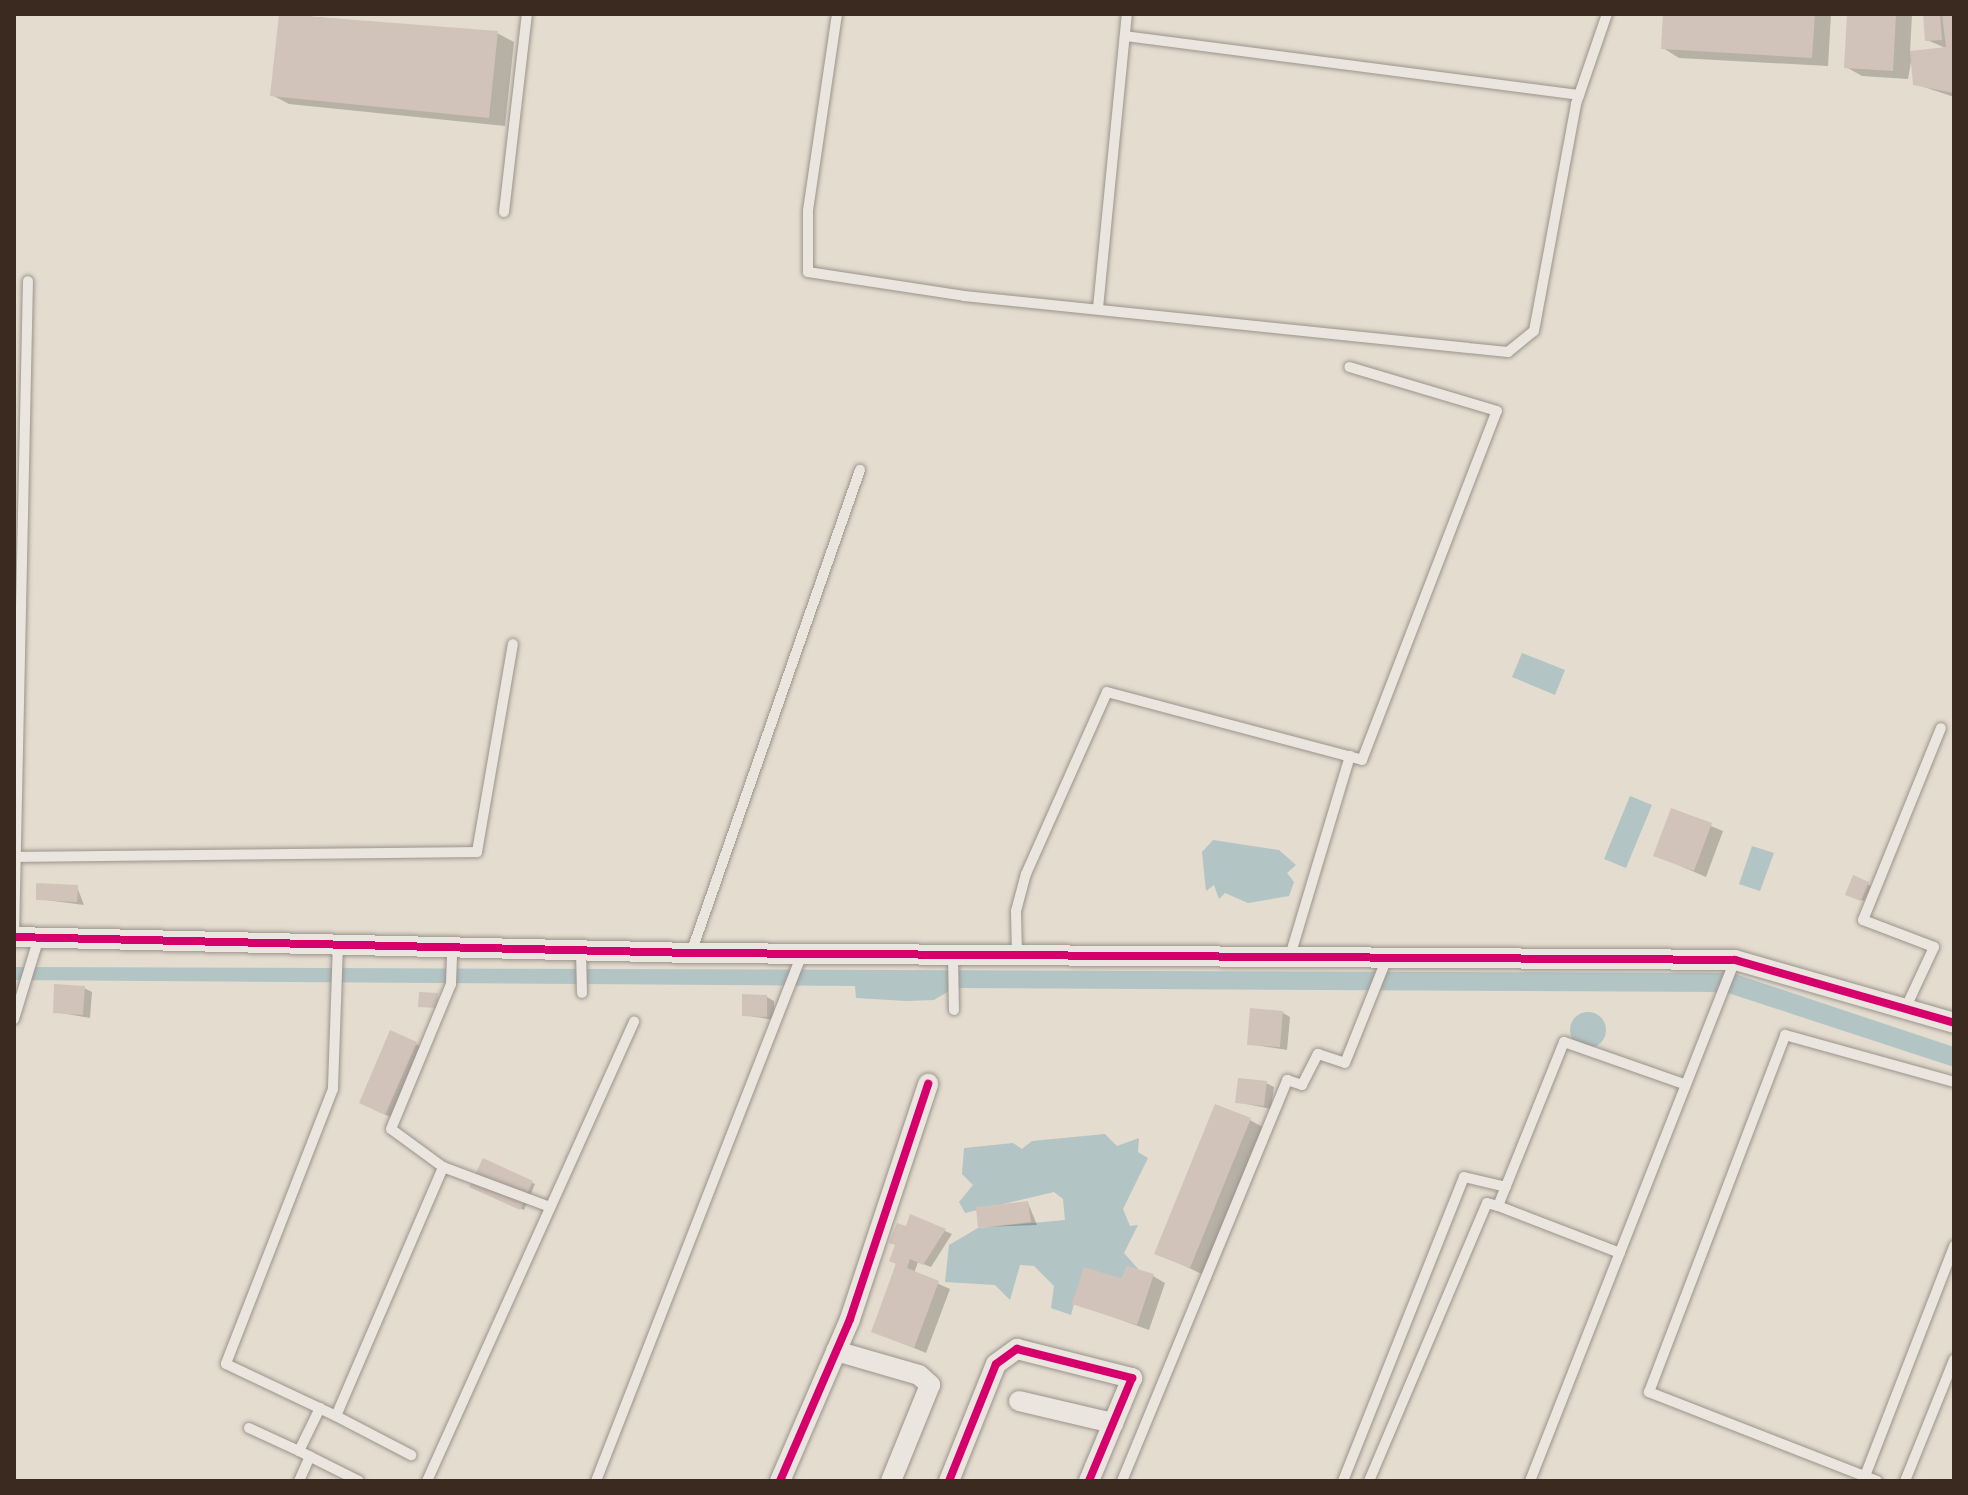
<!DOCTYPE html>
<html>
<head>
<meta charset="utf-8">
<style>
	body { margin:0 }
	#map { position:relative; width:1968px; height:1495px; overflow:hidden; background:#e4dccf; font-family:"EB Garamond",serif }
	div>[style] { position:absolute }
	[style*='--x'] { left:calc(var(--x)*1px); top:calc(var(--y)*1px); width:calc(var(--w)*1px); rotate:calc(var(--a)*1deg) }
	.water>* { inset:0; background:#b2c4c4 }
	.round { border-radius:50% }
	.shadow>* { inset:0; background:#0003 }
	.building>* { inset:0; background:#d1c3b9 }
	.roads { filter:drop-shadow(0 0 2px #9a938b) drop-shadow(0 0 2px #9a938b) }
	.lane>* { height:10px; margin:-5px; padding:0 5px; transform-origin:5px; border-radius:5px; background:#eae5df }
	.street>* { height:20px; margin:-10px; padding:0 10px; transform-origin:10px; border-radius:10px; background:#eae5df }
	.cycleway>* { height:8px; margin:-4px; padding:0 4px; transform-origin:4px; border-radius:4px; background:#d6006c }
	span { translate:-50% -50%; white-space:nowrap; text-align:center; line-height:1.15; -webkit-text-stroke:8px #f3e9da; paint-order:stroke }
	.frame { position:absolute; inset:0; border:16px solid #3a2a1f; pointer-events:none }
</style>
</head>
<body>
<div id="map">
	<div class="water">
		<div style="clip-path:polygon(1522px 653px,1565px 670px,1555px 695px,1512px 677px)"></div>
		<div style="clip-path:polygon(1630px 796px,1652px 805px,1626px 868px,1604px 859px)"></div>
		<div style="clip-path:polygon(1213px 840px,1279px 850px,1296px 865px,1287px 873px,1294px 882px,1289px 896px,1248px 903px,1225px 893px,1219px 899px,1214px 885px,1206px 891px,1202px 852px)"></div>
		<div style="clip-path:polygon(1752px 846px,1774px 853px,1760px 891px,1739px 884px)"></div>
		<div style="clip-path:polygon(14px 967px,1732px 973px,1954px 1047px,1954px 1067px,1725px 992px,954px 988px,934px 1000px,906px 1001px,856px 998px,855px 986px,14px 980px)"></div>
		<div class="round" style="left:1570px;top:1012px;width:36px;height:36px"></div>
		<div style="clip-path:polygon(1105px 1134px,1117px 1146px,1139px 1138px,1138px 1152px,1148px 1158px,1123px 1209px,1130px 1226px,1138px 1225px,1124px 1253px,1139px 1270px,1127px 1266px,1122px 1279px,1084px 1268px,1071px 1315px,1051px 1308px,1054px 1286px,1034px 1266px,1020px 1265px,1010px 1300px,995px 1285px,945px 1282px,949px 1245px,978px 1228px,1065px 1220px,1063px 1199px,1054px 1192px,965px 1213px,959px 1202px,973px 1185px,962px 1174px,964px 1148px,1013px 1143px,1022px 1149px,1032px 1141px)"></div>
	</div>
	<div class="shadow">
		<div style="clip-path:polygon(281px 14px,497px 33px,514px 42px,505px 126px,289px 104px,272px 95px)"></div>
		<div style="clip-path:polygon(1665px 14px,1831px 14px,1828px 66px,1679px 58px,1663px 48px)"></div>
		<div style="clip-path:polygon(1849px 14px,1912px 14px,1910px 53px,1948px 49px,1927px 40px,1925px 14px,1954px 14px,1954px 97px,1915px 84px,1912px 56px,1908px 79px,1862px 76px,1846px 67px)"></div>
		<div style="clip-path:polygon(1672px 810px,1723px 831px,1706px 877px,1655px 855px)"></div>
		<div style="clip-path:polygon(1854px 878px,1871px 886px,1864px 901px,1847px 894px)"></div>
		<div style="clip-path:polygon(77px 887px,84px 905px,38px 899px)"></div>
		<div style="clip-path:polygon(84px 988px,92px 992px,90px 1018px,55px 1012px)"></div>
		<div style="clip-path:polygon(767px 997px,774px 1001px,774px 1020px,744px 1015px)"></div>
		<div style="clip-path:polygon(1283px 1013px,1290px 1017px,1287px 1050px,1249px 1044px)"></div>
		<div style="clip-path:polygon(416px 1044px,427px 1050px,397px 1120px,373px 1109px)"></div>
		<div style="clip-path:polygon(1266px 1083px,1274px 1087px,1271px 1109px,1237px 1102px)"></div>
		<div style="clip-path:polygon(1250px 1120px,1266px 1129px,1206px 1276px,1157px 1253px)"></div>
		<div style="clip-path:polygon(484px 1160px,535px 1184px,524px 1210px,472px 1187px)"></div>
		<div style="clip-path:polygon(1028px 1203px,1037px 1225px,980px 1227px)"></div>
		<div style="clip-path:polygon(912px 1217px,952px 1234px,931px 1267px,918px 1262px,914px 1273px,950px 1289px,926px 1353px,873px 1331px)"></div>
		<div style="clip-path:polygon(1153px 1276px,1165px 1283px,1149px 1330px,1074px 1303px)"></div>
	</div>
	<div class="building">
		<div style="clip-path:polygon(279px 14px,498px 31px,489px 118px,270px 96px)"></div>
		<div style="clip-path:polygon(1663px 14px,1815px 14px,1812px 58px,1661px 49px)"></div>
		<div style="clip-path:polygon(1847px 14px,1896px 14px,1893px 71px,1844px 68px)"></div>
		<div style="clip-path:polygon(1923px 14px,1940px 14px,1942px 40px,1925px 41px)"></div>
		<div style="clip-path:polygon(1942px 14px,1954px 14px,1954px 93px,1913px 85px,1910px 51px,1946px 47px)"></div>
		<div style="clip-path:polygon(1671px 808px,1712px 823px,1694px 871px,1653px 856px)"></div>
		<div style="clip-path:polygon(1853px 875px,1869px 882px,1861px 901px,1845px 895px)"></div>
		<div style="clip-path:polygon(36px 883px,78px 885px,77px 902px,36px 900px)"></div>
		<div style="clip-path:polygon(54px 984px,85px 986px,83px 1015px,53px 1013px)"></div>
		<div style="clip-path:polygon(419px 992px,438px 993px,437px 1008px,418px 1007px)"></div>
		<div style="clip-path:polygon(742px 994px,767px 995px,767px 1017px,742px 1016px)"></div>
		<div style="clip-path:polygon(1250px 1008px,1283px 1011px,1280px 1047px,1247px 1045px)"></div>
		<div style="clip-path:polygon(390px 1030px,417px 1042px,385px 1115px,359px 1103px)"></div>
		<div style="clip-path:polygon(1238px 1078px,1267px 1081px,1264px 1106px,1235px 1103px)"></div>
		<div style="clip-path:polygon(1215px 1104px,1251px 1118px,1190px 1268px,1154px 1254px)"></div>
		<div style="clip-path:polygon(483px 1158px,533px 1181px,520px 1210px,469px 1187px)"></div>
		<div style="clip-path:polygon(1028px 1201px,1031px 1222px,978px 1228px,976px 1207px)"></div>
		<div style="clip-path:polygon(910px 1214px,946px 1229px,923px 1265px,910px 1259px,907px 1268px,939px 1281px,914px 1348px,871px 1332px,896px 1264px,889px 1261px,895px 1245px,889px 1243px,897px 1223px,906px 1226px)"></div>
		<div style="clip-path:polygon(1127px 1266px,1154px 1274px,1137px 1325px,1072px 1304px,1084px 1267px,1122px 1279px)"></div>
	</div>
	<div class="roads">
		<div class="lane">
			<div style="--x:837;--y:14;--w:199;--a:98.4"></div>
			<div style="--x:808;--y:211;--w:61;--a:90"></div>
			<div style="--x:808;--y:272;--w:158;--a:8.7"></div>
			<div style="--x:964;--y:296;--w:547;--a:5.88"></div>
			<div style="--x:1508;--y:352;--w:33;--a:-39"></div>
			<div style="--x:1534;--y:331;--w:231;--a:-79.5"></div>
			<div style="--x:1576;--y:104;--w:95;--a:-71"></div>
			<div style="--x:1125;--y:36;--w:458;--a:7.4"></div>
			<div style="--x:504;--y:212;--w:199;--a:-83.4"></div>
			<div style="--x:1098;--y:308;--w:295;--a:-84.4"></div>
			<div style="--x:14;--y:857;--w:463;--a:-0.6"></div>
			<div style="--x:477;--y:852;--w:211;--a:-80.2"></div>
			<div style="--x:14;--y:937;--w:656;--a:-88.78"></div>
			<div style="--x:338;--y:944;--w:145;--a:92"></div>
			<div style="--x:333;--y:1089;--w:295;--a:111.3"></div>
			<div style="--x:226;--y:1364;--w:122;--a:25.3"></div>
			<div style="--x:336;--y:1416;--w:271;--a:-66.7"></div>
			<div style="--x:443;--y:1167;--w:64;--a:-143.8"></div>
			<div style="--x:391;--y:1129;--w:157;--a:-67.5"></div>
			<div style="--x:451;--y:984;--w:37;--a:-88"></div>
			<div style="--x:581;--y:950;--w:43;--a:88.7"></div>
			<div style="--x:691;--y:953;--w:512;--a:-70.72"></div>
			<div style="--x:953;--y:955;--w:55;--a:89"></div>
			<div style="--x:1017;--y:956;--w:45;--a:-91.3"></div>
			<div style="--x:1016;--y:911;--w:38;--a:-75"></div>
			<div style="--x:1026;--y:874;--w:199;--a:-66"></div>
			<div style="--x:1107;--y:692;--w:264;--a:14.9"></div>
			<div style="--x:1362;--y:760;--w:374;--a:-68.9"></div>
			<div style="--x:1497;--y:411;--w:154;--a:-163.4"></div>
			<div style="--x:1290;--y:956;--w:209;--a:-73.3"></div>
			<div style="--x:1907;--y:1005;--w:64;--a:-65"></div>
			<div style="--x:1934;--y:947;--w:76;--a:-159.2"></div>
			<div style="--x:1863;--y:920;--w:207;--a:-67.9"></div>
			<div style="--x:14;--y:1019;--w:86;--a:-73"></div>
			<div style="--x:443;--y:1167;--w:114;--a:20.5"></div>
			<div style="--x:1620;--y:1253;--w:131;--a:-158.9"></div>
			<div style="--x:1498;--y:1206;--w:177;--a:-68.1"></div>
			<div style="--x:1564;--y:1042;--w:127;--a:19.3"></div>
			<div style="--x:336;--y:1416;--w:85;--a:27.5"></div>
			<div style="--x:249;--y:1428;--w:55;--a:24.7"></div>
			<div style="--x:299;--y:1451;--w:48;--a:-64"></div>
			<div style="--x:299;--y:1451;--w:67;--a:26.6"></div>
			<div style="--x:1865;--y:1476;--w:247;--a:-68.8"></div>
			<div style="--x:299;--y:1481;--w:27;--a:-66"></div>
			<div style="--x:427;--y:1481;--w:504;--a:-65.73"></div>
			<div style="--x:596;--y:1481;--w:566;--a:-68.65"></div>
			<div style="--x:1122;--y:1481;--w:434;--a:-67.6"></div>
			<div style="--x:1287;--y:1080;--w:16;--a:18"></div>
			<div style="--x:1302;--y:1085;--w:35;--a:-63"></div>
			<div style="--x:1318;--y:1054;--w:28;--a:18"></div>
			<div style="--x:1345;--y:1063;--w:113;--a:-68.2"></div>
			<div style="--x:1343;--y:1481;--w:327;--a:-68.3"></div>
			<div style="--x:1464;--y:1177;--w:43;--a:13.4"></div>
			<div style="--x:1369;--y:1481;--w:302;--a:-67"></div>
			<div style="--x:1487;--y:1203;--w:11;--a:15"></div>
			<div style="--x:1530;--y:1481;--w:560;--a:-68.52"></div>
			<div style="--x:1877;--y:1481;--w:245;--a:-158.7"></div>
			<div style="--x:1649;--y:1392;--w:382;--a:-69.1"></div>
			<div style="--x:1785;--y:1035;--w:175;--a:15.5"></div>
			<div style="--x:1905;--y:1481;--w:131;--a:-68"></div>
		</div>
		<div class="street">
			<div style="--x:14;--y:937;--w:677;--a:1.35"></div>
			<div style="--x:691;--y:953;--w:1044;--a:0.38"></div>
			<div style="--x:1735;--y:960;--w:228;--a:16"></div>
			<div style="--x:836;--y:1351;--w:86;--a:16.1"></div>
			<div style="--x:919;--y:1375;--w:15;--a:42"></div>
			<div style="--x:930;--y:1385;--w:104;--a:112.1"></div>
			<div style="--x:1019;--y:1401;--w:97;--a:13.2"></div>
			<div style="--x:780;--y:1481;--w:176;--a:-66.6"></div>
			<div style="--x:850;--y:1319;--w:248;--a:-71.6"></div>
			<div style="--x:949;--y:1481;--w:126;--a:-68.1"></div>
			<div style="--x:996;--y:1364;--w:26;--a:-36"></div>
			<div style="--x:1017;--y:1349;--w:119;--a:14.2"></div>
			<div style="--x:1132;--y:1378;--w:112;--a:112.7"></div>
		</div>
	</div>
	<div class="cycleway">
		<div style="--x:14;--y:937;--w:677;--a:1.35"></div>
		<div style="--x:691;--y:953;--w:1044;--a:0.38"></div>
		<div style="--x:1735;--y:960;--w:228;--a:16"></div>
		<div style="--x:780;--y:1481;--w:176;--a:-66.6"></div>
		<div style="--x:850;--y:1319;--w:248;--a:-71.6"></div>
		<div style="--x:949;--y:1481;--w:126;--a:-68.1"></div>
		<div style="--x:996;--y:1364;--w:26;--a:-36"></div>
		<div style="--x:1017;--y:1349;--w:119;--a:14.2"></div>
		<div style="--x:1132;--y:1378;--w:112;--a:112.7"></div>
	</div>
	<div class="frame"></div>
</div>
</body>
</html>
